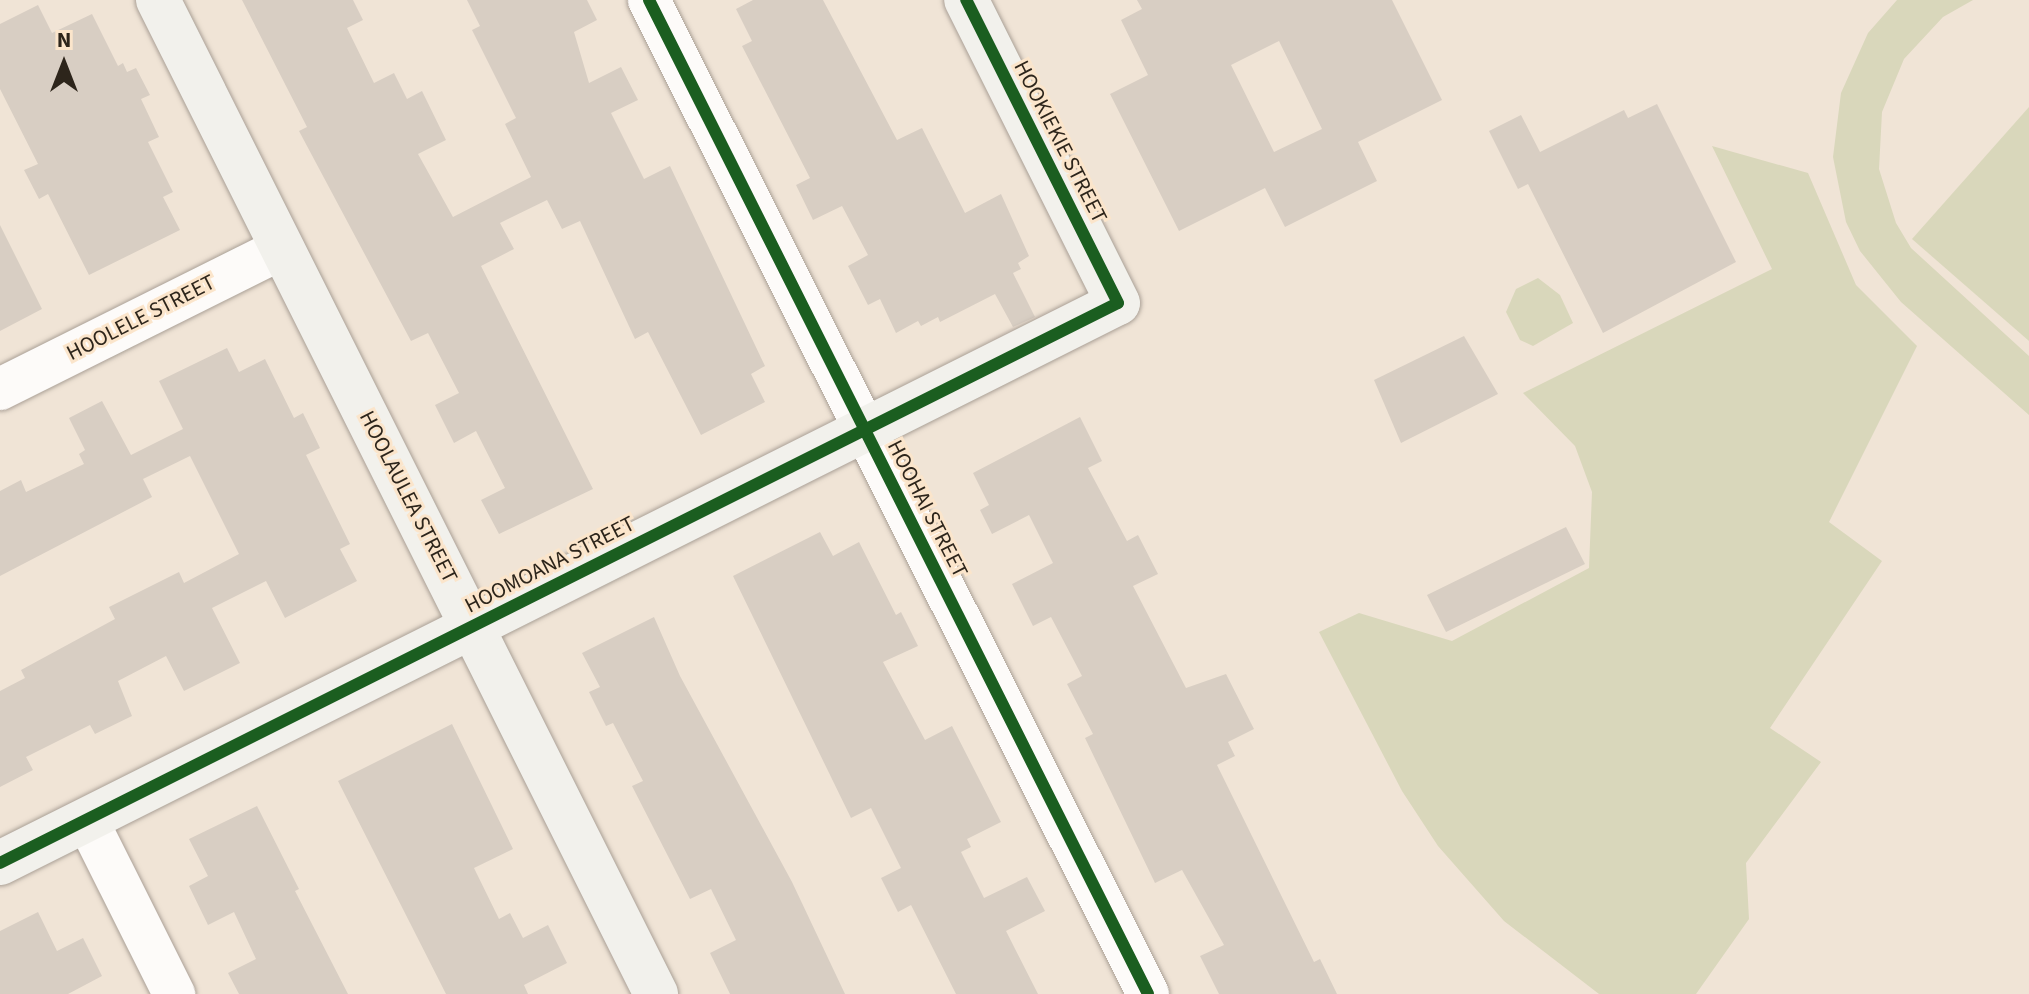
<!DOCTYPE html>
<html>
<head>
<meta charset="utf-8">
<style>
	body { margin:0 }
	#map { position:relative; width:2029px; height:994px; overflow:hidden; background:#f0e4d6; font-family:"Source Sans 3",sans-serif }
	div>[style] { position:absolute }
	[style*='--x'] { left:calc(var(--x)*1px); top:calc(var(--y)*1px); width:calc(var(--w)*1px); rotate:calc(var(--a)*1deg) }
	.green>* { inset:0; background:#d9d7bb }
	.building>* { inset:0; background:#d8cec3 }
	.roads { filter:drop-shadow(0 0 2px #aaa096) drop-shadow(0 0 2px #aaa096) }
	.street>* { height:42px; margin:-21px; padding:0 21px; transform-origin:21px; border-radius:21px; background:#fdfbf9 }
	.secondary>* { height:44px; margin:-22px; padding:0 22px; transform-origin:22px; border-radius:22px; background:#f2f1ec }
	.cycleway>* { height:12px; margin:-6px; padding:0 6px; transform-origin:6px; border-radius:6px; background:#1b5e20 }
	span { translate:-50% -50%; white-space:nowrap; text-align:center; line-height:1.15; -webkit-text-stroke:6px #fbe5cb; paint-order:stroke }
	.street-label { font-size:22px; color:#2d251b }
	.north { position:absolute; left:24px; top:24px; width:80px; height:80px; -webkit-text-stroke:6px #fbe5cb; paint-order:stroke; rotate:0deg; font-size:22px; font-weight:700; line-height:32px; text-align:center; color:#2d251b }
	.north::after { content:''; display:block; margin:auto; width:28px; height:36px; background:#2d251b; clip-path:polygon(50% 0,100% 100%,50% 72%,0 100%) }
</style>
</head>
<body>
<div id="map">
	<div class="green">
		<div style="clip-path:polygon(1897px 0,1973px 0,1943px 17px,1904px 59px,1882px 112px,1879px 169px,1896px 223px,1911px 248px,2029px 356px,2029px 415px,1901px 302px,1860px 251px,1846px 222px,1833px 157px,1841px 93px,1868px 33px)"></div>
		<div style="clip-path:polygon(2029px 107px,2029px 341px,1912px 239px)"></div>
		<div style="clip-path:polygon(1712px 146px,1808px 173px,1856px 285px,1917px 346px,1829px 522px,1882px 561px,1770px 728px,1821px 762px,1746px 863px,1749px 919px,1696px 994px,1599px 994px,1504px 921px,1438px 846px,1402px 791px,1319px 632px,1359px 613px,1452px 641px,1589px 568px,1592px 492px,1575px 446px,1523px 393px,1772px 269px)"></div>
		<div style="clip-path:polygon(1538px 278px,1560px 295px,1573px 323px,1533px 346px,1520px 340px,1506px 312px,1516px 289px)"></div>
	</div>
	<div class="building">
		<div style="clip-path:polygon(242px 0,353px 0,363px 20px,347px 28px,374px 83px,394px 73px,407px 99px,422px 91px,446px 140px,418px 154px,453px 217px,531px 177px,505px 124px,516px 118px,472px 30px,480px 26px,467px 0,587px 0,597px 20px,574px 32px,589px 83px,621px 67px,638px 100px,611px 113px,644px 179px,670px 166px,765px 366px,751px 374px,765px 402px,701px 435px,648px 332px,635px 339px,580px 221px,562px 229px,547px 200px,500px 223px,514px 249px,481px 266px,593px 489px,499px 534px,481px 500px,505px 488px,476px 431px,454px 443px,435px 405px,459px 393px,428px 333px,411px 341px,299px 131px,307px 127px)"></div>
		<div style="clip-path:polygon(753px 0,823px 0,897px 140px,922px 128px,965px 213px,1001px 194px,1029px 256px,1018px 263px,1021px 269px,1013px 273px,1035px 317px,1013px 327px,995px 294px,940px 322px,938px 317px,921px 326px,918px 321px,896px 333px,880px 299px,868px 305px,848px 266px,868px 255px,842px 206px,813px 220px,796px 185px,810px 178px,742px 46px,752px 41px,736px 9px)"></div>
		<div style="clip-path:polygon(evenodd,1137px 0,1392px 0,1442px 100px,1358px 142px,1377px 181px,1285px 227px,1265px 188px,1179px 231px,1110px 94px,1148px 75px,1121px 20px,1142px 9px,1137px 0,1279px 41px,1322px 129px,1274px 152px,1231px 65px,1279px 41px)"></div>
		<div style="clip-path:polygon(38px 5px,52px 33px,92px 14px,118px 66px,123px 63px,127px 72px,136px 68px,150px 95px,141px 99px,159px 137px,148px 142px,173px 192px,163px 197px,180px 230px,89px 275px,48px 194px,39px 199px,24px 170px,38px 164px,0 89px,0 24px)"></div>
		<div style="clip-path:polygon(1657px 104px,1736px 262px,1603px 333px,1528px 184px,1518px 189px,1489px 131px,1521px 115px,1540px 152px,1624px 110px,1628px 118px)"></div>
		<div style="clip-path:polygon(0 225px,42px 309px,0 331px)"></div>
		<div style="clip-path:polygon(1464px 336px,1498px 394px,1401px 443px,1374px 380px)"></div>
		<div style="clip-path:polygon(227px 348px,239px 372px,265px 359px,294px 418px,303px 413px,320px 448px,306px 455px,350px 544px,340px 549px,357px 581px,285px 618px,266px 581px,212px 608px,240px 663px,184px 691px,166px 656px,118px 681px,132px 716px,95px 734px,90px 725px,26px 757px,33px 770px,0 787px,0 691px,25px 678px,21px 670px,115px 619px,109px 607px,179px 572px,184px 583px,239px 554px,190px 456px,143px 479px,152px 497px,0 576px,0 491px,21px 480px,26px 492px,84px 464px,79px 454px,85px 450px,69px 418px,102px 401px,131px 455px,183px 429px,159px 381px)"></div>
		<div style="clip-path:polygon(1080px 417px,1102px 461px,1088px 468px,1127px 541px,1138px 535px,1158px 574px,1133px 586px,1186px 688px,1226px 674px,1254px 729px,1228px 742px,1235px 756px,1217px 765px,1314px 962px,1320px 959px,1337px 994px,1219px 994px,1200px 956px,1224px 945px,1182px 870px,1155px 883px,1085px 738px,1093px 734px,1067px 684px,1082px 676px,1051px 617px,1033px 626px,1012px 584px,1053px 563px,1029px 515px,992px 534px,980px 510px,989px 505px,973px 473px)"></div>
		<div style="clip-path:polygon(1566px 527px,1585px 564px,1446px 632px,1427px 595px)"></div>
		<div style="clip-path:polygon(820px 532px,833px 556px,859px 542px,896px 615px,901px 612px,918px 646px,883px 662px,925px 740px,952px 726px,1001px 822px,967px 839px,971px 847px,961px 852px,984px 898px,1027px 877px,1045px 911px,1006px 931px,1038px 994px,956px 994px,911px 905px,898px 912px,881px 878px,901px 868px,871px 808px,851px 818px,733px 576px)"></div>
		<div style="clip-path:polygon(654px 617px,680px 676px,792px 882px,845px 994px,730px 994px,710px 953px,736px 940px,711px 889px,690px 899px,632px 786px,643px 781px,613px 723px,606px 726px,589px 692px,600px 687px,582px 653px)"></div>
		<div style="clip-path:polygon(452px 724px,513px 849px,474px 868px,499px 919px,510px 913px,523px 938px,548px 925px,567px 963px,524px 985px,528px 994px,446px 994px,338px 781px)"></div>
		<div style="clip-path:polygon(257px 806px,299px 889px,295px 891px,348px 994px,239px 994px,228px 973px,256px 959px,234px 912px,208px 925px,189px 886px,208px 876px,189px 839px)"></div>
		<div style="clip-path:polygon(38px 912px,57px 951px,83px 938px,102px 976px,68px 994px,0 994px,0 931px)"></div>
	</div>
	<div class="roads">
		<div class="street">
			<div style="--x:649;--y:0;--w:1112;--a:63.34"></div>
			<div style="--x:0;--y:389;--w:316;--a:-26.5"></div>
			<div style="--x:87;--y:820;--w:195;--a:63.4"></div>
		</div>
		<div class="secondary">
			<div style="--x:158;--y:0;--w:1112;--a:63.39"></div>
			<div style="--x:0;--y:863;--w:1250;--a:-26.61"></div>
			<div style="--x:1118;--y:303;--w:339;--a:-116.6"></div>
		</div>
	</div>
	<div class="cycleway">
		<div style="--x:649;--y:0;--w:1112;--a:63.34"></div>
		<div style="--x:0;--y:863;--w:1250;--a:-26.61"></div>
		<div style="--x:1118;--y:303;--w:339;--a:-116.6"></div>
	</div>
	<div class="street-label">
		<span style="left:1060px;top:142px;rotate:63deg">HOOKIEKIE STREET</span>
		<span style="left:141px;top:318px;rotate:-27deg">HOOLELE STREET</span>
		<span style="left:408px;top:497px;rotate:63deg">HOOLAULEA STREET</span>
		<span style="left:927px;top:509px;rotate:63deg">HOOHAI STREET</span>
		<span style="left:550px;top:565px;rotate:-27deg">HOOMOANA STREET</span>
	</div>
	<div class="north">N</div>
</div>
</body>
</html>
